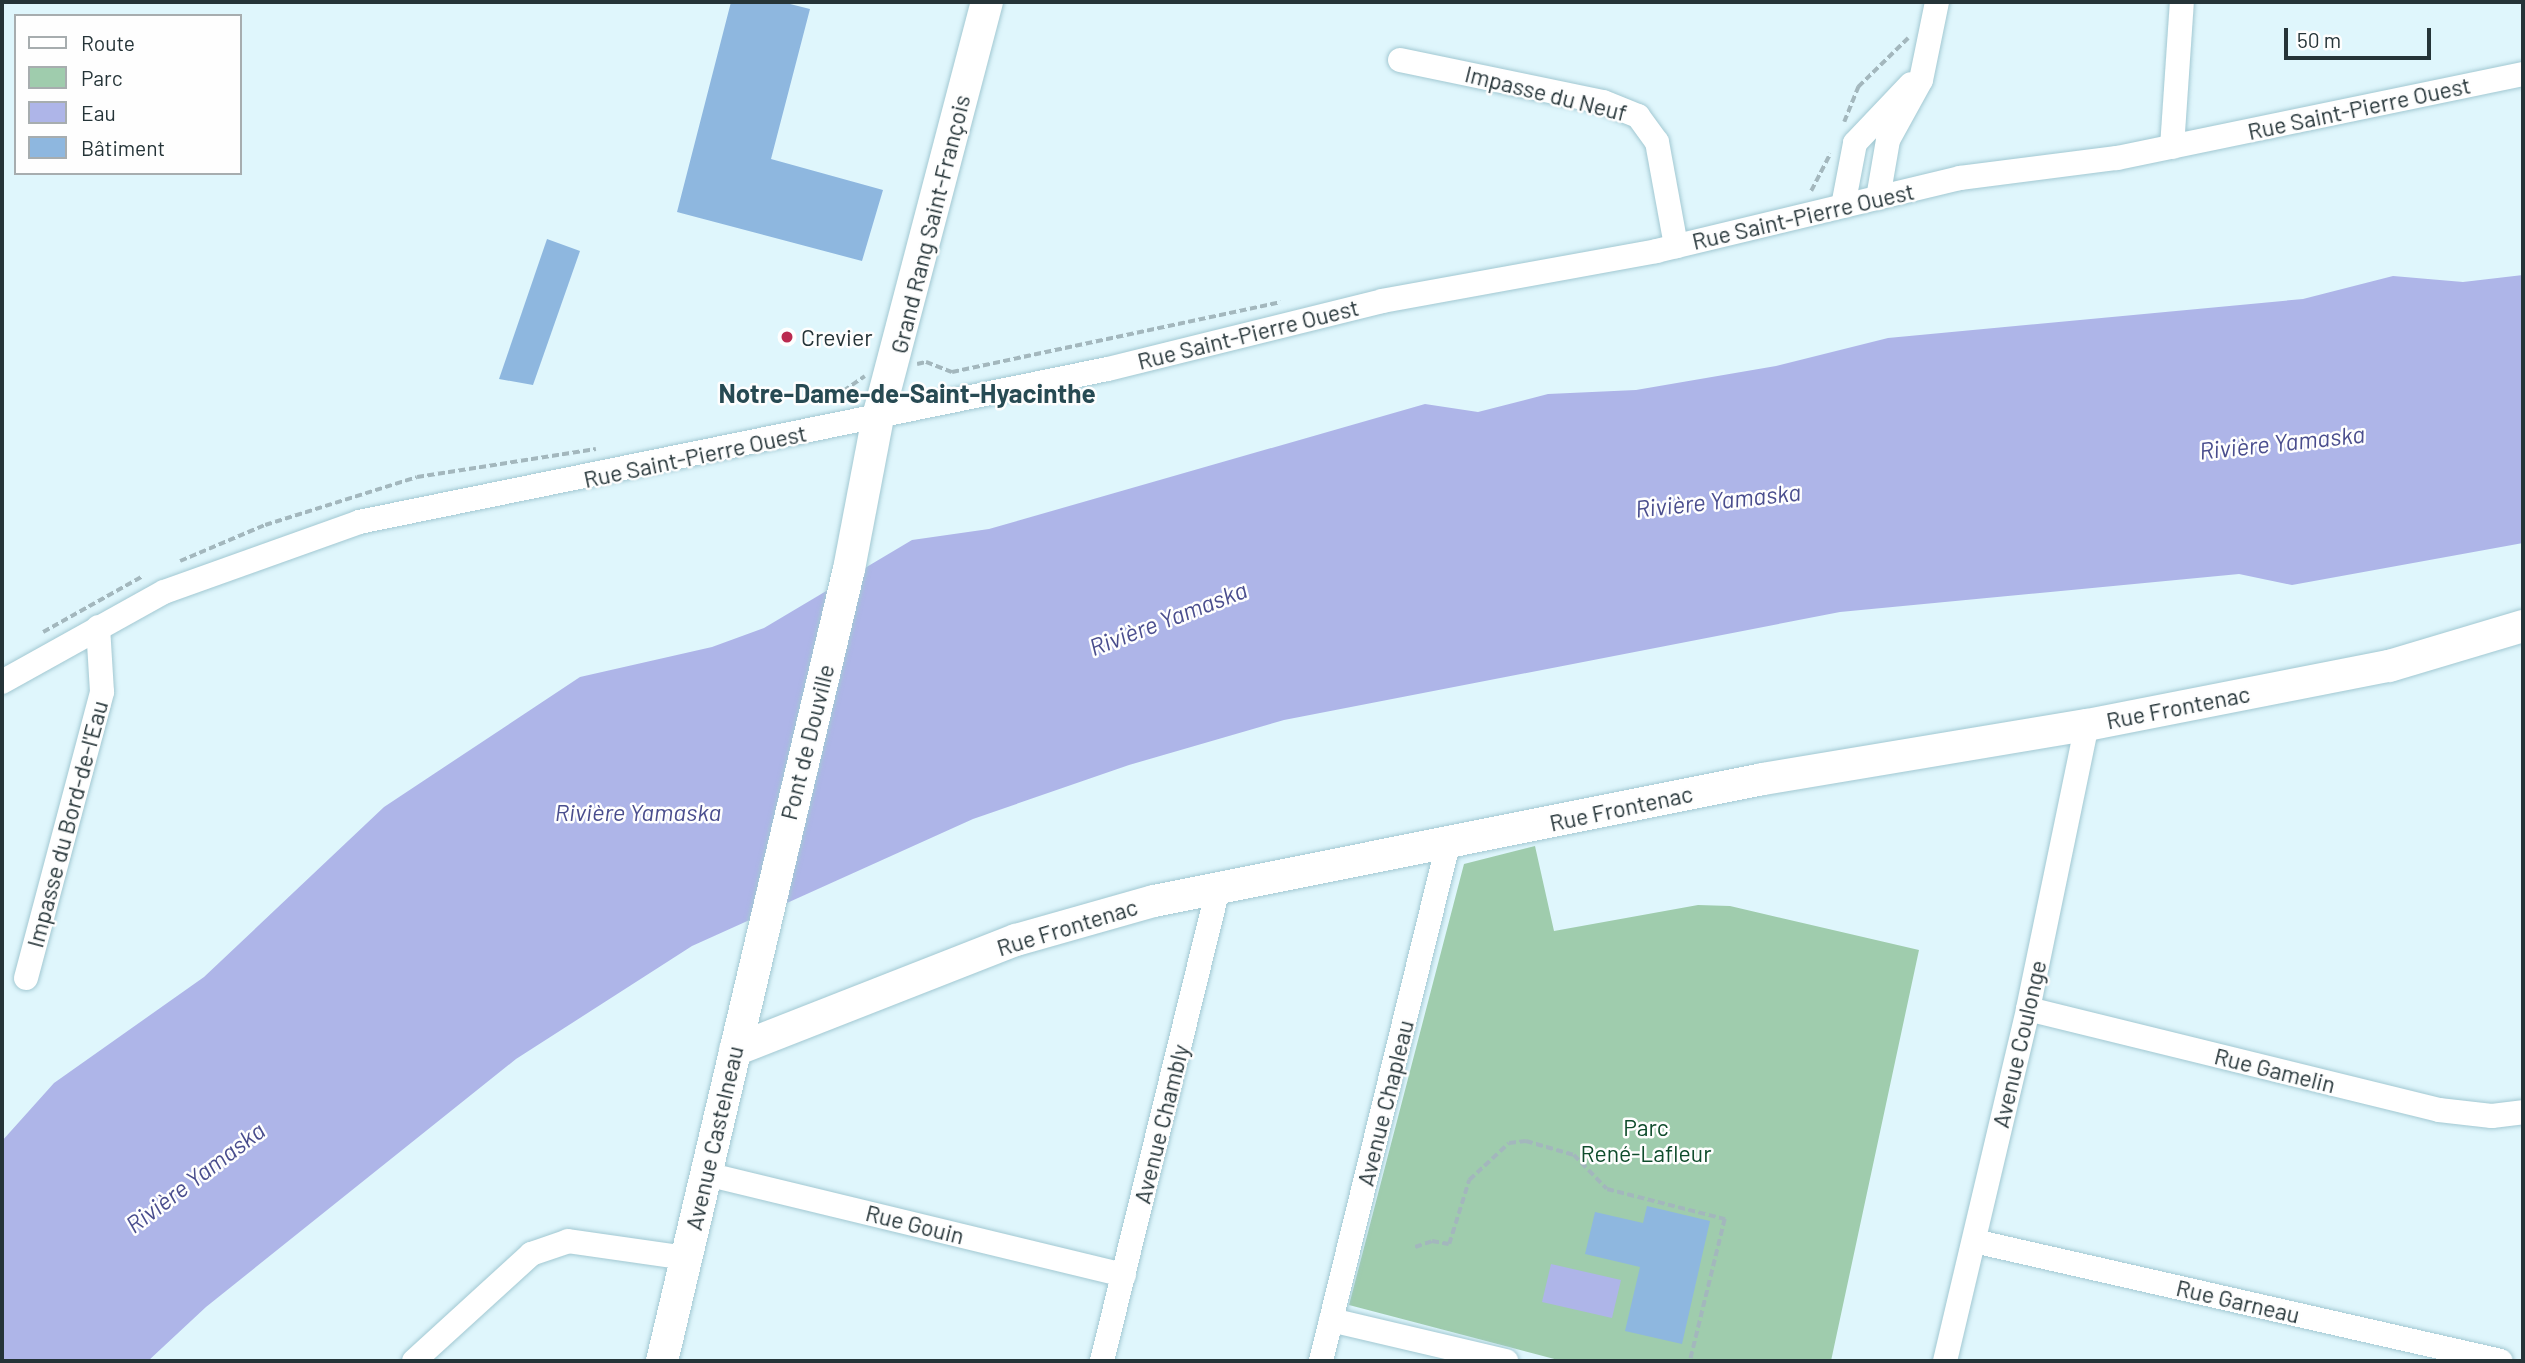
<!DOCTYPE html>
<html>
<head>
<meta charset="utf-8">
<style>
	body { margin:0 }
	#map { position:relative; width:2525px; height:1363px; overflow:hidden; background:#dff6fc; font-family:Barlow,sans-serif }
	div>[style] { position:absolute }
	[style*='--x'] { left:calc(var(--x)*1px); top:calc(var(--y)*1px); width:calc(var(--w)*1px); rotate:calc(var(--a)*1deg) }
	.green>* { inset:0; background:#9fccad }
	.water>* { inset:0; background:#aeb5e8 }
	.building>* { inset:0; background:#8eb7df }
	.path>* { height:3.5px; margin-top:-1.75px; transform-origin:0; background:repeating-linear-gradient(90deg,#a3b7bd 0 7px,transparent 0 10.5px) }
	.roads { filter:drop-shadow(0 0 2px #a2c8d2) drop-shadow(0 0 2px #a2c8d2) }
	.minor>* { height:24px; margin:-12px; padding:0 12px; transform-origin:12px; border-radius:12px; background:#fff }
	.major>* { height:32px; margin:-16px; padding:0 16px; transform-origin:16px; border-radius:16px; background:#fff }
	.dots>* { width:19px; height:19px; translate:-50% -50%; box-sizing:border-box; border:4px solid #fefefe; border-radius:50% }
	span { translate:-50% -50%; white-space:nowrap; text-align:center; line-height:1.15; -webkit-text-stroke:5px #fefefe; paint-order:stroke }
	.street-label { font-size:23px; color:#253438 }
	.poi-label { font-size:23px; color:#253438 }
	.left { translate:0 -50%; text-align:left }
	.park-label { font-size:23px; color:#0f4c2c }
	.water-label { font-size:24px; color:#494d8d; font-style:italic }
	.quarter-label { font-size:26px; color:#274a53; font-weight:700 }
	.frame { position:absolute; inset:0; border:4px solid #253438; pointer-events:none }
	.legend { position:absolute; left:14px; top:14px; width:228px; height:161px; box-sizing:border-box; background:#fefefe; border:2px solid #a7adaf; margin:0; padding:9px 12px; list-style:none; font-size:21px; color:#253438 }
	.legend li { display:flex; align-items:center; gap:14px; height:35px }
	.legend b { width:35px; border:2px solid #a7adaf }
	.scale { position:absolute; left:2284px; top:28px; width:147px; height:32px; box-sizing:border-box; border:4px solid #253438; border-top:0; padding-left:9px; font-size:21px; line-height:24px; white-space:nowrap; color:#253438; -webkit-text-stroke:5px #fefefe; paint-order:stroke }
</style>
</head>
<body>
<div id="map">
	<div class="green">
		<div style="clip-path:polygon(1535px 846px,1554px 931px,1698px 905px,1730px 906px,1919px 950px,1831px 1361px,1562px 1361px,1349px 1305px,1464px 864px)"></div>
	</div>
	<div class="water">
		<div style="clip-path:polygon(2523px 275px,2523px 543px,2292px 585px,2239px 574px,1840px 612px,1284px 720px,1129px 765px,973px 819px,692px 946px,516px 1059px,206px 1307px,148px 1361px,2px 1361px,2px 1141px,54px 1083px,204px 977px,384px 807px,580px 677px,712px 647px,764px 628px,912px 540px,989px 529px,1425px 404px,1478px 412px,1548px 394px,1636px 390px,1776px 366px,1888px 338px,2303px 299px,2393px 276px,2463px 282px)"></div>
		<div style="clip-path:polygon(1551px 1264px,1621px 1280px,1612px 1318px,1542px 1302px)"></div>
	</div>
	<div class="building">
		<div style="clip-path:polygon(731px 2px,782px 2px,810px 9px,771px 159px,883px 190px,862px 261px,677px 212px)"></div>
		<div style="clip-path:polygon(547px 239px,580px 251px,533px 385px,499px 379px)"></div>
		<div style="clip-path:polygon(1647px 1206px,1710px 1221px,1682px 1344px,1625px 1331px,1640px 1267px,1585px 1254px,1595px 1212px,1643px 1223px)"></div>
	</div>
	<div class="path">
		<div style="--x:1844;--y:122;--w:38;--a:-68"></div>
		<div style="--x:1858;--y:87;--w:70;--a:-44.4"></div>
		<div style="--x:1811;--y:191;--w:42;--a:-62.8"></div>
		<div style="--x:917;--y:364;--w:9;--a:-13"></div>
		<div style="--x:926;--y:362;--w:28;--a:21"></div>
		<div style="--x:952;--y:372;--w:336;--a:-12"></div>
		<div style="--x:826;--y:403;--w:47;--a:-34.7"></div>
		<div style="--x:180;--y:561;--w:92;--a:-23"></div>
		<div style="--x:265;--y:525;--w:159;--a:-17.5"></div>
		<div style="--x:417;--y:477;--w:181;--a:-8.9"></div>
		<div style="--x:43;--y:632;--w:115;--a:-29.2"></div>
		<div style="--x:1415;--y:1247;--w:18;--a:-19"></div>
		<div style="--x:1432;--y:1241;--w:17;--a:10"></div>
		<div style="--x:1449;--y:1244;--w:67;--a:-72.6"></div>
		<div style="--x:1469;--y:1180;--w:54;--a:-42.8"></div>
		<div style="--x:1509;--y:1143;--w:17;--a:-7"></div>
		<div style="--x:1526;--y:1141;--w:50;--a:16.3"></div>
		<div style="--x:1574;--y:1155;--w:47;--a:45.9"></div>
		<div style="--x:1607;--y:1189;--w:122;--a:14.3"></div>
		<div style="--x:1725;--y:1219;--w:146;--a:103.8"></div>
	</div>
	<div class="roads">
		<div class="minor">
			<div style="--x:1400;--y:60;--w:207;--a:11.7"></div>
			<div style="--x:1603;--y:102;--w:38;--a:22"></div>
			<div style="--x:1638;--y:116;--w:32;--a:54"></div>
			<div style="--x:1657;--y:142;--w:106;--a:79.6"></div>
			<div style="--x:2172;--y:147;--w:145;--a:-86.1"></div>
			<div style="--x:1878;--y:198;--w:59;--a:-80.2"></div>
			<div style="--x:1888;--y:140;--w:68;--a:-61.2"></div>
			<div style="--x:1921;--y:80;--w:80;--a:-78.4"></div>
			<div style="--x:1843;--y:206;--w:64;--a:-79.2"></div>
			<div style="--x:1855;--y:143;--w:81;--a:-46.5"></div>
			<div style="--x:2;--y:682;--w:185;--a:-29.1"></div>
			<div style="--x:164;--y:592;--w:207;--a:-19.7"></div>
			<div style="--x:359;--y:522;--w:764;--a:-11.55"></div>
			<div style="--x:1108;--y:369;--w:282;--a:-13.9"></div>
			<div style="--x:1382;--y:301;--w:279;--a:-10.3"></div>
			<div style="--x:1656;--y:251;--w:313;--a:-13.5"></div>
			<div style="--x:1960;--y:178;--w:158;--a:-7.3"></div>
			<div style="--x:2117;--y:158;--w:415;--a:-11.7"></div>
			<div style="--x:26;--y:978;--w:296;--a:-75.1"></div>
			<div style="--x:102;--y:692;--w:65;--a:-93.5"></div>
			<div style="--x:2028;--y:1009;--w:423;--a:13.8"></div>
			<div style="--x:2439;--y:1110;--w:53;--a:6.5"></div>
			<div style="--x:2492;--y:1116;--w:31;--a:-7"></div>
			<div style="--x:706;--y:1174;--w:430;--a:13.6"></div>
			<div style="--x:1974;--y:1241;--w:540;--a:12.83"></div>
			<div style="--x:1331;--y:1320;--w:180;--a:13.2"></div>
			<div style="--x:414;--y:1361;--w:159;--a:-42.4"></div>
			<div style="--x:531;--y:1254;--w:39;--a:-19"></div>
			<div style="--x:568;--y:1241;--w:119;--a:8.2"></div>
			<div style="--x:1102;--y:1361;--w:489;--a:-76.2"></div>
			<div style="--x:1321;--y:1361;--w:532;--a:-76.2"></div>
			<div style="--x:1945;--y:1361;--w:362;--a:-76.7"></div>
			<div style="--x:2028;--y:1009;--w:290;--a:-78.3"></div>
		</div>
		<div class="major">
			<div style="--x:735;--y:1050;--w:302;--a:-21.4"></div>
			<div style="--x:1016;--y:940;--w:143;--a:-15.8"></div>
			<div style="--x:1154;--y:901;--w:621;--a:-11.33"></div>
			<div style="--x:1763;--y:779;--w:328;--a:-9.5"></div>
			<div style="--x:2087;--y:725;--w:308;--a:-11.1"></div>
			<div style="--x:2389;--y:666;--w:140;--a:-16.6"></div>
			<div style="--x:662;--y:1361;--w:814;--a:-76.72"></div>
			<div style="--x:849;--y:569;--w:155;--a:-79.2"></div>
			<div style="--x:878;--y:417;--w:429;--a:-75.3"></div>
		</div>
	</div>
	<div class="dots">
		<div style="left:787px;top:337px;background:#ba2a4f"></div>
	</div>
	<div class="street-label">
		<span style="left:1546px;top:93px;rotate:14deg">Impasse du Neuf</span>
		<span style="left:2359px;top:108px;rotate:-12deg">Rue Saint-Pierre Ouest</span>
		<span style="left:1803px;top:216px;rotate:-13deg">Rue Saint-Pierre Ouest</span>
		<span style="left:930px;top:224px;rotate:-76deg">Grand Rang Saint-François</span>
		<span style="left:1248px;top:334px;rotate:-14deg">Rue Saint-Pierre Ouest</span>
		<span style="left:695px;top:456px;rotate:-12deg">Rue Saint-Pierre Ouest</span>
		<span style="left:2178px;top:707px;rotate:-11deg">Rue Frontenac</span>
		<span style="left:807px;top:742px;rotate:-76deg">Pont de Douville</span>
		<span style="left:1621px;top:808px;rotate:-12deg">Rue Frontenac</span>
		<span style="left:67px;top:824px;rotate:-75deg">Impasse du Bord-de-l'Eau</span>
		<span style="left:1067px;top:927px;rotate:-17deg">Rue Frontenac</span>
		<span style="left:2019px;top:1044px;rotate:-77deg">Avenue Coulonge</span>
		<span style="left:2275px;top:1070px;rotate:14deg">Rue Gamelin</span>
		<span style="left:1385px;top:1103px;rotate:-76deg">Avenue Chapleau</span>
		<span style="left:1161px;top:1124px;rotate:-76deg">Avenue Chambly</span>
		<span style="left:714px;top:1138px;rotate:-77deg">Avenue Castelneau</span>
		<span style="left:915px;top:1224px;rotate:14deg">Rue Gouin</span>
		<span style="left:2238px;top:1301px;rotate:13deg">Rue Garneau</span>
	</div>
	<div class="poi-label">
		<span class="left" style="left:801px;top:337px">Crevier</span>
	</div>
	<div class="park-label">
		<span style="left:1646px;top:1140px">Parc<br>René-Lafleur</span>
	</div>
	<div class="water-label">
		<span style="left:2282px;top:442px;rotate:-6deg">Rivière Yamaska</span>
		<span style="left:1718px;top:500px;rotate:-6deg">Rivière Yamaska</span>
		<span style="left:1168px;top:618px;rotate:-21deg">Rivière Yamaska</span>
		<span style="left:638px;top:812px">Rivière Yamaska</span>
		<span style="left:195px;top:1177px;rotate:-37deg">Rivière Yamaska</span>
	</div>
	<div class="quarter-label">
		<span style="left:907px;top:393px">Notre-Dame-de-Saint-Hyacinthe</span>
	</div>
	<div class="frame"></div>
	<ul class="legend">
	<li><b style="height:9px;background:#fff"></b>Route</li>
	<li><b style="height:19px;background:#9fccad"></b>Parc</li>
	<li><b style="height:19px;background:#aeb5e8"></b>Eau</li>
	<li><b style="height:19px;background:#8eb7df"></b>Bâtiment</li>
	</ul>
	<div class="scale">50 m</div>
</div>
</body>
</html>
